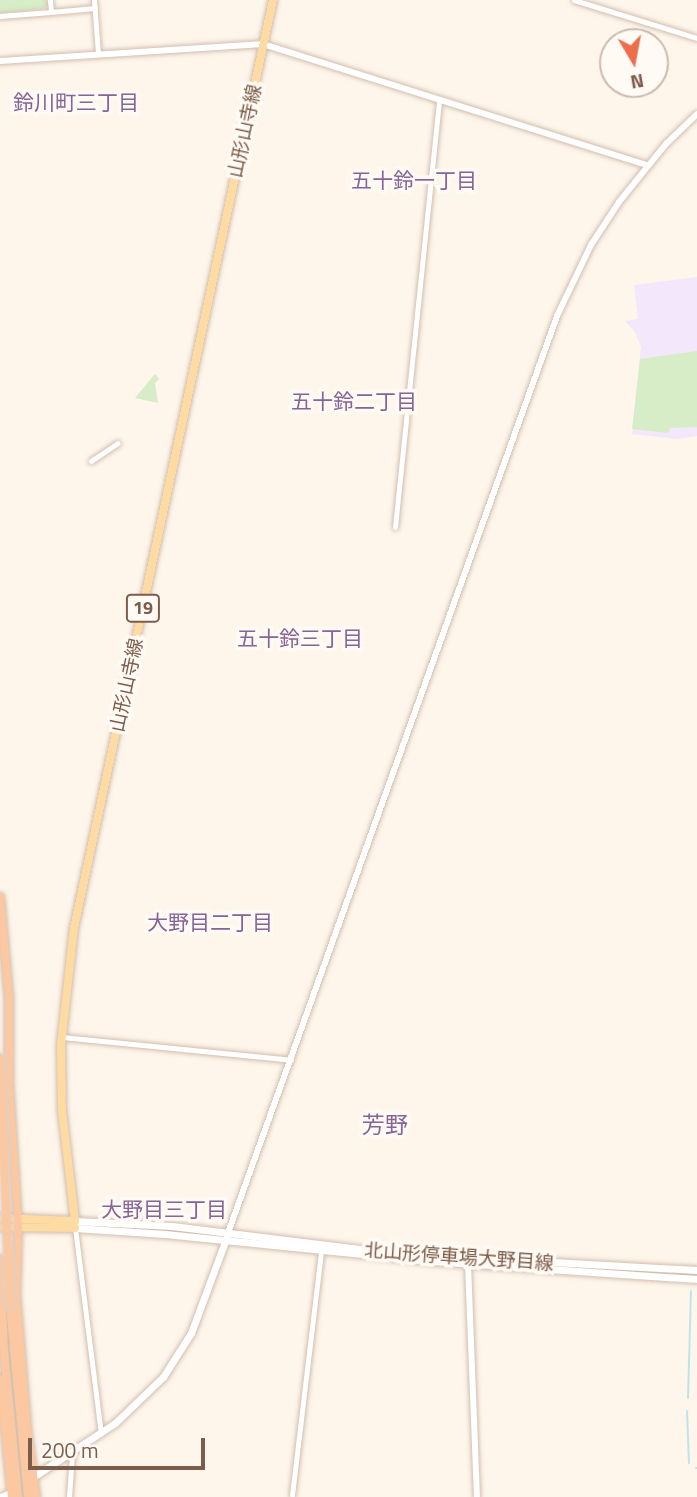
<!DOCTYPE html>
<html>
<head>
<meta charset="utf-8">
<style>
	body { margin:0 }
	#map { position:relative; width:697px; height:1497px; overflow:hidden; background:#fef6eb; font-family:"Titillium Web","Noto Sans JP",sans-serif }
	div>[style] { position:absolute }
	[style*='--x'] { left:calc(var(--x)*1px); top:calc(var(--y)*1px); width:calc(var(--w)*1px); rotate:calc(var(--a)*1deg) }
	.education>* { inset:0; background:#f3e7fb }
	.green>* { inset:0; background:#d7edc8 }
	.stream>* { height:2px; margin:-1px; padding:0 1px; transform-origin:1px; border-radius:1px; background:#bde4ea }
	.roads { filter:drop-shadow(0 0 2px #d2beaf) drop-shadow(0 0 2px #d2beaf) }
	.minor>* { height:5px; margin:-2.5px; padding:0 2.5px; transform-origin:2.5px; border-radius:2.5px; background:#fff }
	.tertiary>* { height:6px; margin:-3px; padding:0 3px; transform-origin:3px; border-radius:3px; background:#fff }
	.secondary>* { height:7px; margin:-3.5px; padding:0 3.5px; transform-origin:3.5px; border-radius:3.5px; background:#fff }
	.primary>* { height:8px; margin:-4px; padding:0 4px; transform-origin:4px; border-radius:4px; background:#fedba2 }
	.trunk>* { height:8px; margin:-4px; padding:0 4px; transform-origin:4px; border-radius:4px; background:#fcc8a1 }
	.bridges { filter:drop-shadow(0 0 2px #dad1cd) drop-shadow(0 0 2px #dad1cd) }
	.trunk-bridge>* { height:8px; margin:-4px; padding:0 4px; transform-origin:4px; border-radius:4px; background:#fcc8a1 }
	span { translate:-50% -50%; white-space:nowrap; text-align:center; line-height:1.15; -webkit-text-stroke:7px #fffaf3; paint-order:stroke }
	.shield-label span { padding:2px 5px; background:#fffaf3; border:2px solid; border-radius:5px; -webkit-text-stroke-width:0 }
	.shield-label { font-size:18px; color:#7c5c4b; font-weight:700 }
	.street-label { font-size:19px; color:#7c5c4b }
	.neighbourhood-label { font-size:21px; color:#856497 }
	.quarter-label { font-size:23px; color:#856497 }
	.north { position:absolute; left:599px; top:28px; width:70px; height:70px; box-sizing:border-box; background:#fffaf3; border:2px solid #cbbbb0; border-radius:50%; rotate:170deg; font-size:19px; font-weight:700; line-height:28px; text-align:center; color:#7c5c4b }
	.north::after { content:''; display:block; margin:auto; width:24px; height:32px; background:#ed6e4b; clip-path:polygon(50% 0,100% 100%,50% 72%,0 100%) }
	.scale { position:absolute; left:28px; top:1438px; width:177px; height:32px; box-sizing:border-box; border:4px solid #7c5c4b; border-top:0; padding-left:9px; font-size:21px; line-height:24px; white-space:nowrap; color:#7c5c4b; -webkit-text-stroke:5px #fffaf3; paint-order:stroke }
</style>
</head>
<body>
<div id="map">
	<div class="education">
		<div style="clip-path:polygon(697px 277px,697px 436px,677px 439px,632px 434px,641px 347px,635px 332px,625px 321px,638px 319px,634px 285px)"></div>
	</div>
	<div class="green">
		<div style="clip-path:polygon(0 0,47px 0,48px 5px,43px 9px,0 13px)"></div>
		<div style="clip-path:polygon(697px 351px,697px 427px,670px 428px,668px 433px,632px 429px,640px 359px)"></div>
		<div style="clip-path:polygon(155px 374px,159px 379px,155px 383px,158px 403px,135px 398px)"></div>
	</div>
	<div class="stream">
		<div style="--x:688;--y:1398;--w:107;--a:-88.4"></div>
		<div style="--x:687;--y:1411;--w:52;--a:87.8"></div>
		<div style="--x:696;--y:1468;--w:1;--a:0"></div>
	</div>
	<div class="roads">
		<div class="minor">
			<div style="--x:94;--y:0;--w:53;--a:85.7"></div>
			<div style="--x:574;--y:0;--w:129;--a:17.2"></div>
			<div style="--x:51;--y:12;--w:44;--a:-5.2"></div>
			<div style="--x:0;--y:16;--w:51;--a:-4.5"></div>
			<div style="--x:51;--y:12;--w:12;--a:-95"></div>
			<div style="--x:91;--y:461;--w:32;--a:-34"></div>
			<div style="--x:395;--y:527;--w:430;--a:-84.1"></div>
			<div style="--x:62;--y:1037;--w:230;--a:5.7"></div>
			<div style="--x:75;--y:1228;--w:207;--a:82.8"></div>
			<div style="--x:292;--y:1495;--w:245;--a:-83.2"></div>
			<div style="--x:69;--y:1497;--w:43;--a:-86"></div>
		</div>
		<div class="tertiary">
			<div style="--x:0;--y:61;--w:264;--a:-3.7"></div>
			<div style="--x:263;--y:44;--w:403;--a:17.5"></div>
			<div style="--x:228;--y:1233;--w:974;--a:-70.26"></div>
			<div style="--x:557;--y:316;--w:79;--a:-64.4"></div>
			<div style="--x:591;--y:245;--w:51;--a:-56.9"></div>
			<div style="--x:619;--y:202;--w:75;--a:-51"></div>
			<div style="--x:666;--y:144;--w:43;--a:-44.1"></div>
			<div style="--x:468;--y:1264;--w:233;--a:87.8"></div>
			<div style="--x:1;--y:1497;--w:12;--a:-24"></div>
		</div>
		<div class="secondary">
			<div style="--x:75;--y:1221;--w:97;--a:3"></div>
			<div style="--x:172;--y:1226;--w:222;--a:7"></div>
			<div style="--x:392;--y:1253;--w:305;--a:3.2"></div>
			<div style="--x:75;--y:1228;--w:90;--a:3.8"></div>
			<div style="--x:165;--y:1234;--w:268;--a:5.8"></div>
			<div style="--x:432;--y:1261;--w:266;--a:3.9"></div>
			<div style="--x:33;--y:1477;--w:98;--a:-33.4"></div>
			<div style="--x:115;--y:1423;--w:66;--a:-43.8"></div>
			<div style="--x:163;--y:1377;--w:52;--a:-57.5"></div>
			<div style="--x:191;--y:1333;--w:103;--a:-69.6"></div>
		</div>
		<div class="primary">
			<div style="--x:0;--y:1218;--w:75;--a:2.3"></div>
			<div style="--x:75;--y:1221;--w:111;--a:-96.7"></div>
			<div style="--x:62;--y:1111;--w:66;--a:-90.9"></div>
			<div style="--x:61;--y:1045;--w:118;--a:-83.7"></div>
			<div style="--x:74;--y:928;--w:949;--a:-77.9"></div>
			<div style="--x:0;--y:1227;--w:75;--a:0.8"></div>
		</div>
		<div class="trunk">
			<div style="--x:0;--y:897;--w:100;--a:84.9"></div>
			<div style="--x:9;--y:997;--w:87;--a:90"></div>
			<div style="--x:9;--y:1084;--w:143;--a:86.4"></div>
			<div style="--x:18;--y:1227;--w:68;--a:91.7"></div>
			<div style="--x:16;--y:1295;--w:134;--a:85.3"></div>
			<div style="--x:27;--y:1429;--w:69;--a:82.5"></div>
			<div style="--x:0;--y:1259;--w:93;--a:87.5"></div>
			<div style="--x:4;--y:1352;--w:146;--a:84.5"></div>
			<div style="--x:10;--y:1305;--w:193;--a:84.6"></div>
			<div style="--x:0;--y:1379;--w:119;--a:84.2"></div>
		</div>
	</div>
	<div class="bridges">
		<div class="trunk-bridge">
			<div style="--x:0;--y:1058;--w:247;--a:87.7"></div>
		</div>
	</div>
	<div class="shield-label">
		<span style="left:143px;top:608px">19</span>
	</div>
	<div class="street-label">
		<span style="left:244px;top:131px;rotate:-78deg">山形山寺線</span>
		<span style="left:126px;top:685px;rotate:-78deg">山形山寺線</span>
		<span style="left:459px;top:1256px;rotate:4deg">北山形停車場大野目線</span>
	</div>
	<div class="neighbourhood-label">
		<span style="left:76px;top:102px">鈴川町三丁目</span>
		<span style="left:414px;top:180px">五十鈴一丁目</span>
		<span style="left:354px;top:401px">五十鈴二丁目</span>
		<span style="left:300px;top:638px">五十鈴三丁目</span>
		<span style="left:210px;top:922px">大野目二丁目</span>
		<span style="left:164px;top:1209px">大野目三丁目</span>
	</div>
	<div class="quarter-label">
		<span style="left:385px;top:1125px">芳野</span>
	</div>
	<div class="north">N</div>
	<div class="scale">200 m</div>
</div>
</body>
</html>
